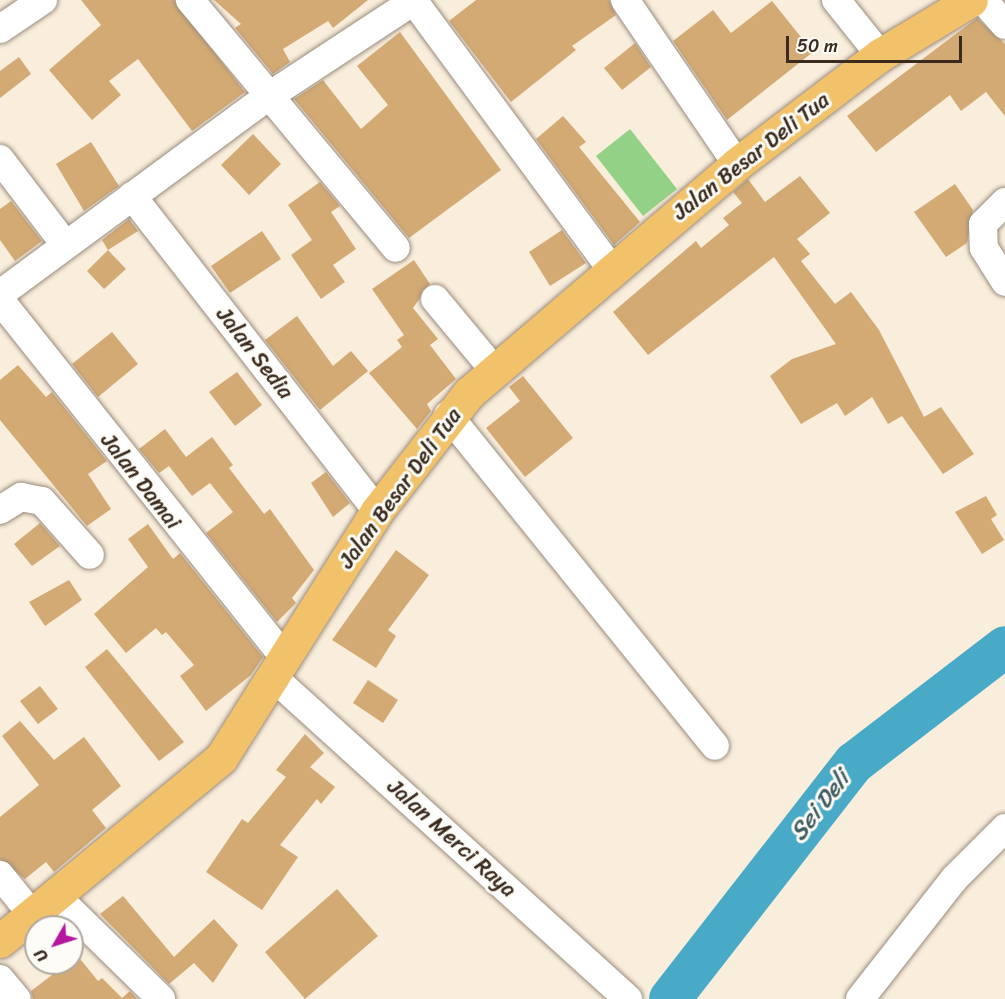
<!DOCTYPE html>
<html>
<head>
<meta charset="utf-8">
<style>
	body { margin:0 }
	#map { position:relative; width:1005px; height:999px; overflow:hidden; background:#f9eddc; font-family:Sriracha,sans-serif }
	div>[style] { position:absolute }
	[style*='--x'] { left:calc(var(--x)*1px); top:calc(var(--y)*1px); width:calc(var(--w)*1px); rotate:calc(var(--a)*1deg) }
	.green>* { inset:0; background:#93d186 }
	.river>* { height:42px; margin:-21px; padding:0 21px; transform-origin:21px; border-radius:21px; background:#49aac8 }
	.building>* { inset:0; background:#d3aa74 }
	.roads { filter:drop-shadow(0 0 2px #9a8c7d) drop-shadow(0 0 2px #9a8c7d) }
	.minor>* { height:28px; margin:-14px; padding:0 14px; transform-origin:14px; border-radius:14px; background:#fff }
	.major>* { height:33px; margin:-16.5px; padding:0 16.5px; transform-origin:16.5px; border-radius:16.5px; background:#f2c26a }
	span { translate:-50% -50%; white-space:nowrap; text-align:center; line-height:1.15; -webkit-text-stroke:6px #fdfcf7; paint-order:stroke }
	.street-label { font-size:22px; color:#3b2a1e }
	.water-label { font-size:24px; color:#415d62; font-style:italic }
	.north { position:absolute; left:24px; top:915px; width:60px; height:60px; box-sizing:border-box; background:#fdfcf7; border:2px solid #afa8a0; border-radius:50%; rotate:231deg; font-size:16px; font-weight:700; line-height:24px; text-align:center; color:#3b2a1e }
	.north::after { content:''; display:block; margin:auto; width:21px; height:27px; background:#b5179e; clip-path:polygon(50% 0,100% 100%,50% 72%,0 100%) }
	.scale { position:absolute; left:786px; top:36px; width:176px; height:27px; box-sizing:border-box; border:3px solid #3b2a1e; border-top:0; padding-left:8px; font-size:18px; line-height:21px; white-space:nowrap; color:#3b2a1e; -webkit-text-stroke:4px #fdfcf7; paint-order:stroke }
</style>
</head>
<body>
<div id="map">
	<div class="green">
		<div style="clip-path:polygon(630px 129px,677px 189px,643px 216px,596px 156px)"></div>
	</div>
	<div class="river">
		<div style="--x:670;--y:999;--w:299;--a:-52.1"></div>
		<div style="--x:854;--y:763;--w:190;--a:-37.5"></div>
	</div>
	<div class="building">
		<div style="clip-path:polygon(81px 0,174px 0,245px 92px,192px 131px,138px 59px,109px 81px,121px 95px,92px 120px,49px 70px,101px 25px)"></div>
		<div style="clip-path:polygon(214px 0,368px 0,333px 28px,328px 21px,283px 49px,290px 62px,273px 74px,235px 28px,241px 24px)"></div>
		<div style="clip-path:polygon(476px 0,609px 0,616px 15px,572px 46px,576px 50px,511px 102px,449px 21px)"></div>
		<div style="clip-path:polygon(772px 1px,813px 52px,727px 120px,673px 41px,713px 10px,731px 33px)"></div>
		<div style="clip-path:polygon(977px 18px,1005px 44px,1005px 116px,986px 92px,961px 111px,950px 95px,876px 152px,847px 116px)"></div>
		<div style="clip-path:polygon(400px 32px,501px 170px,409px 238px,294px 99px,323px 80px,361px 129px,388px 105px,357px 66px)"></div>
		<div style="clip-path:polygon(635px 43px,651px 67px,622px 90px,604px 68px)"></div>
		<div style="clip-path:polygon(19px 57px,31px 74px,0 98px,0 71px)"></div>
		<div style="clip-path:polygon(563px 116px,586px 142px,579px 147px,640px 222px,614px 245px,536px 139px)"></div>
		<div style="clip-path:polygon(253px 134px,281px 164px,249px 195px,221px 165px)"></div>
		<div style="clip-path:polygon(91px 142px,119px 186px,84px 211px,56px 164px)"></div>
		<div style="clip-path:polygon(800px 176px,830px 213px,797px 239px,810px 254px,801px 261px,835px 304px,851px 292px,879px 330px,924px 417px,941px 407px,974px 454px,943px 474px,902px 416px,888px 424px,872px 397px,845px 416px,837px 403px,801px 424px,770px 376px,792px 359px,836px 344px,774px 257px,648px 355px,613px 312px,696px 241px,701px 248px,729px 225px,723px 218px,742px 203px,733px 192px,748px 179px,765px 202px)"></div>
		<div style="clip-path:polygon(320px 182px,340px 206px,331px 212px,356px 249px,333px 265px,345px 282px,321px 299px,291px 255px,312px 240px,288px 205px)"></div>
		<div style="clip-path:polygon(955px 184px,973px 210px,967px 243px,946px 257px,914px 212px)"></div>
		<div style="clip-path:polygon(11px 201px,42px 241px,15px 261px,0 240px,0 209px)"></div>
		<div style="clip-path:polygon(129px 219px,138px 231px,108px 250px,102px 240px)"></div>
		<div style="clip-path:polygon(562px 230px,586px 263px,550px 286px,529px 252px)"></div>
		<div style="clip-path:polygon(262px 231px,281px 259px,230px 293px,211px 266px)"></div>
		<div style="clip-path:polygon(108px 250px,126px 269px,104px 289px,87px 271px)"></div>
		<div style="clip-path:polygon(414px 260px,430px 284px,413px 308px,438px 339px,430px 345px,456px 379px,427px 404px,431px 411px,417px 429px,369px 373px,402px 347px,397px 340px,404px 335px,372px 289px)"></div>
		<div style="clip-path:polygon(297px 316px,333px 366px,351px 351px,368px 371px,320px 410px,265px 340px)"></div>
		<div style="clip-path:polygon(112px 332px,138px 364px,98px 397px,72px 364px)"></div>
		<div style="clip-path:polygon(18px 365px,46px 397px,52px 392px,107px 461px,88px 474px,111px 509px,87px 526px,0 420px,0 380px)"></div>
		<div style="clip-path:polygon(237px 372px,262px 405px,235px 426px,209px 392px)"></div>
		<div style="clip-path:polygon(523px 376px,573px 438px,525px 477px,486px 428px,520px 401px,509px 387px)"></div>
		<div style="clip-path:polygon(165px 429px,186px 457px,212px 437px,233px 465px,229px 468px,264px 514px,270px 509px,314px 570px,292px 598px,296px 603px,277px 622px,206px 533px,233px 512px,210px 483px,192px 496px,169px 466px,159px 473px,139px 449px)"></div>
		<div style="clip-path:polygon(326px 472px,350px 503px,333px 517px,311px 483px)"></div>
		<div style="clip-path:polygon(986px 496px,997px 515px,991px 519px,1004px 540px,982px 554px,955px 512px)"></div>
		<div style="clip-path:polygon(40px 523px,60px 546px,32px 566px,14px 544px)"></div>
		<div style="clip-path:polygon(148px 524px,173px 559px,180px 553px,263px 657px,251px 675px,206px 711px,180px 676px,194px 665px,166px 632px,162px 635px,156px 628px,126px 653px,94px 614px,148px 567px,128px 539px)"></div>
		<div style="clip-path:polygon(396px 550px,429px 575px,388px 630px,396px 636px,376px 668px,332px 640px)"></div>
		<div style="clip-path:polygon(69px 580px,82px 600px,45px 626px,29px 602px)"></div>
		<div style="clip-path:polygon(107px 649px,184px 742px,159px 761px,85px 667px)"></div>
		<div style="clip-path:polygon(368px 680px,398px 700px,383px 723px,353px 703px)"></div>
		<div style="clip-path:polygon(40px 686px,58px 709px,38px 724px,20px 701px)"></div>
		<div style="clip-path:polygon(20px 721px,54px 760px,84px 737px,121px 786px,92px 810px,106px 828px,54px 872px,46px 862px,25px 879px,0 859px,0 817px,39px 785px,2px 736px)"></div>
		<div style="clip-path:polygon(305px 734px,324px 753px,310px 767px,335px 787px,321px 804px,317px 799px,280px 845px,298px 857px,262px 910px,206px 872px,242px 819px,248px 823px,286px 777px,276px 770px)"></div>
		<div style="clip-path:polygon(337px 889px,378px 936px,305px 999px,265px 952px)"></div>
		<div style="clip-path:polygon(123px 896px,174px 957px,214px 919px,238px 945px,213px 983px,194px 963px,169px 984px,100px 914px)"></div>
		<div style="clip-path:polygon(72px 949px,98px 981px,102px 978px,122px 998px,130px 991px,137px 999px,33px 999px,31px 991px,52px 975px,42px 963px,72px 963px)"></div>
	</div>
	<div class="roads">
		<div class="minor">
			<div style="--x:190;--y:0;--w:322;--a:50.3"></div>
			<div style="--x:413;--y:0;--w:334;--a:53.6"></div>
			<div style="--x:625;--y:0;--w:199;--a:55.7"></div>
			<div style="--x:836;--y:0;--w:70;--a:51.3"></div>
			<div style="--x:983;--y:0;--w:33;--a:49"></div>
			<div style="--x:0;--y:29;--w:52;--a:-34"></div>
			<div style="--x:0;--y:159;--w:106;--a:52.7"></div>
			<div style="--x:132;--y:196;--w:399;--a:52.1"></div>
			<div style="--x:1005;--y:202;--w:31;--a:135"></div>
			<div style="--x:983;--y:224;--w:24;--a:88"></div>
			<div style="--x:984;--y:248;--w:40;--a:58"></div>
			<div style="--x:0;--y:294;--w:330;--a:-36.4"></div>
			<div style="--x:266;--y:98;--w:178;--a:-33.3"></div>
			<div style="--x:435;--y:299;--w:92;--a:50.3"></div>
			<div style="--x:0;--y:300;--w:458;--a:51.5"></div>
			<div style="--x:448;--y:415;--w:425;--a:51.1"></div>
			<div style="--x:0;--y:510;--w:25;--a:-32"></div>
			<div style="--x:21;--y:497;--w:21;--a:11"></div>
			<div style="--x:42;--y:501;--w:72;--a:48.4"></div>
			<div style="--x:274;--y:678;--w:478;--a:42.2"></div>
			<div style="--x:0;--y:875;--w:54;--a:51"></div>
			<div style="--x:56;--y:896;--w:147;--a:44.4"></div>
			<div style="--x:0;--y:979;--w:26;--a:50"></div>
			<div style="--x:860;--y:999;--w:152;--a:-51.9"></div>
			<div style="--x:954;--y:879;--w:72;--a:-45"></div>
		</div>
		<div class="major">
			<div style="--x:0;--y:941;--w:287;--a:-39.6"></div>
			<div style="--x:221;--y:758;--w:292;--a:-57.7"></div>
			<div style="--x:377;--y:511;--w:150;--a:-52.1"></div>
			<div style="--x:469;--y:393;--w:353;--a:-40.5"></div>
			<div style="--x:737;--y:164;--w:180;--a:-37.3"></div>
			<div style="--x:880;--y:55;--w:106;--a:-31.1"></div>
		</div>
	</div>
	<div class="street-label">
		<span style="left:751px;top:156px;rotate:-38deg">Jalan Besar Deli Tua</span>
		<span style="left:255px;top:353px;rotate:52deg">Jalan Sedia</span>
		<span style="left:141px;top:481px;rotate:52deg">Jalan Damai</span>
		<span style="left:400px;top:488px;rotate:-54deg">Jalan Besar Deli Tua</span>
		<span style="left:452px;top:838px;rotate:42deg">Jalan Merci Raya</span>
	</div>
	<div class="water-label">
		<span style="left:820px;top:806px;rotate:-52deg">Sei Deli</span>
	</div>
	<div class="north">U</div>
	<div class="scale">50 m</div>
</div>
</body>
</html>
